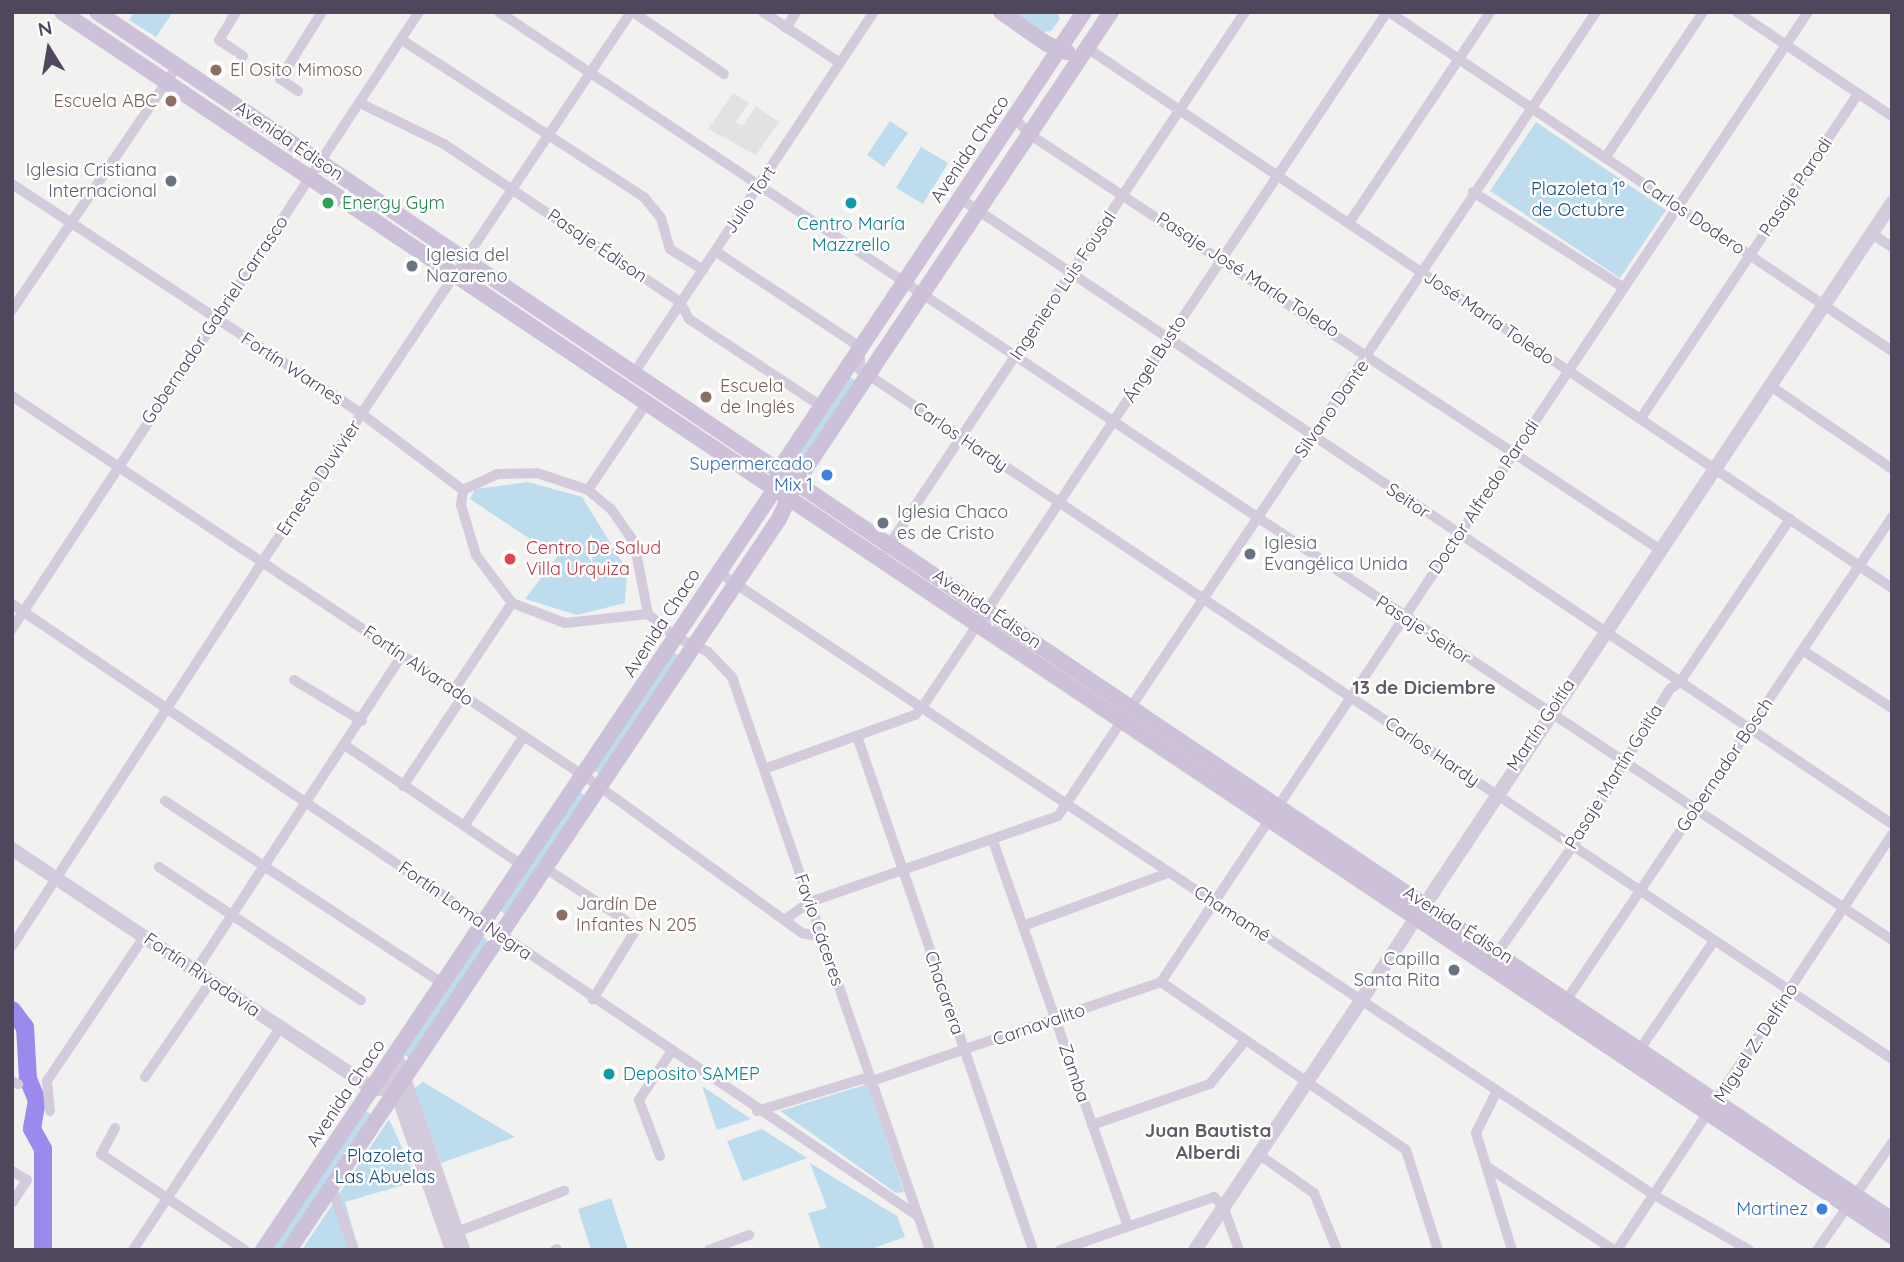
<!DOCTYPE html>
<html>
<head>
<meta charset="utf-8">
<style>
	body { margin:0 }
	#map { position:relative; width:1904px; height:1262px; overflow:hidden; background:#f1f1ef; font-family:Quicksand,sans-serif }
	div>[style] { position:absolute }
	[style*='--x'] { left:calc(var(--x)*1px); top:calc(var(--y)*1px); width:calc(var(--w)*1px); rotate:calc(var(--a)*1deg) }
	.education>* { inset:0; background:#e3e2e1 }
	.green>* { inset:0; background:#bdddef }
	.river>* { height:18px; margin:-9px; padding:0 9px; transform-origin:9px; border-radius:9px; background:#9c89ed }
	.minor>* { height:10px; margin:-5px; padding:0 5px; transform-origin:5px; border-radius:5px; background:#d3cbdc }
	.tertiary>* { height:14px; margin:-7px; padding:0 7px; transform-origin:7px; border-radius:7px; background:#d3cbdc }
	.secondary>* { height:16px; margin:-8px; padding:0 8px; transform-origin:8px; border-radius:8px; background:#ccc1d8 }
	.dots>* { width:19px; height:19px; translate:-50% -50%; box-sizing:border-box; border:4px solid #fff; border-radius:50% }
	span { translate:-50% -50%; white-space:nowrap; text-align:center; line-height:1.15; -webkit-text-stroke:5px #fff; paint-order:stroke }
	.education-label { font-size:18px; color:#785e54 }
	.left { translate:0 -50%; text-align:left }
	.right { translate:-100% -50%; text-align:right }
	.street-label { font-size:18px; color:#50475d }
	.worship-label { font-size:18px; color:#5b616d }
	.park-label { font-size:18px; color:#164d7f }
	.leisure-label { font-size:18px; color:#27864d }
	.culture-label { font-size:18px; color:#0d838f }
	.shop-label { font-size:18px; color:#366cbe }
	.health-label { font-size:18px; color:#be3a42 }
	.neighbourhood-label { font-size:19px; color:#605b64; font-weight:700 }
	.frame { position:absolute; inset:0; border:14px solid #50475d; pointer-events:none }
	.north { position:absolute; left:14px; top:14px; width:70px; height:70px; -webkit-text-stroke:5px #fff; paint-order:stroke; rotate:349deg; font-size:19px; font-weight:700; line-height:28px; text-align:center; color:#50475d }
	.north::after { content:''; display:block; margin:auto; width:24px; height:32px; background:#50475d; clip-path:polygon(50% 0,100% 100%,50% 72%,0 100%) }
</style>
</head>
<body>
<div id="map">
	<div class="education">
		<div style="clip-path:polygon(733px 93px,749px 103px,736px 122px,742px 126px,756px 106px,779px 122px,756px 155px,708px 129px)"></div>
	</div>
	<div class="green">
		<div style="clip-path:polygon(134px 12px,173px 12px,156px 37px,129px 20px)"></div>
		<div style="clip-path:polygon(1012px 12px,1057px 12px,1060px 19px,1051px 31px,1043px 32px)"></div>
		<div style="clip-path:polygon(890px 121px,908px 133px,884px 167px,867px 155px)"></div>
		<div style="clip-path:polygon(1536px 122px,1666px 210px,1620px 278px,1490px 191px)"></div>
		<div style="clip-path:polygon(921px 147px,948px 163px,923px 204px,896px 188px)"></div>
		<div style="clip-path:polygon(850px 377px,857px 382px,799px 469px,791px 464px)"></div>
		<div style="clip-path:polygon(528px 482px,582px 497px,627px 570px,625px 603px,577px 615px,525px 599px,557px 557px,470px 499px,475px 489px)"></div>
		<div style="clip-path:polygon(673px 652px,681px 657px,601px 775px,593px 770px)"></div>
		<div style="clip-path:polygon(578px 791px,586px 796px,505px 914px,498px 909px)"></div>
		<div style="clip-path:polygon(481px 935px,489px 941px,409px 1058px,401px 1053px)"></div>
		<div style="clip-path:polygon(423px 1082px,515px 1137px,441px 1163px,413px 1089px)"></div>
		<div style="clip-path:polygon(868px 1084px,904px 1192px,896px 1193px,780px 1111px)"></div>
		<div style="clip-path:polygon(702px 1086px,751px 1119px,717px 1130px)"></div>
		<div style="clip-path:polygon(365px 1110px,372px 1115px,280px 1250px,269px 1250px)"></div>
		<div style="clip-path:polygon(389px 1119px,417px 1181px,345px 1202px,359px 1250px,302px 1250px)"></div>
		<div style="clip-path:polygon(762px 1129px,807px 1158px,743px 1181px,727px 1141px)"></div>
		<div style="clip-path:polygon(810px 1163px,897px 1216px,905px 1237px,868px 1250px,821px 1250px,808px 1213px,827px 1208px)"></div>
		<div style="clip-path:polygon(611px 1198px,628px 1250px,591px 1250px,578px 1209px)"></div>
	</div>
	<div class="river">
		<div style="--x:12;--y:1010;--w:21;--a:53"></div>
		<div style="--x:25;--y:1027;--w:52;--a:86.7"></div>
		<div style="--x:28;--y:1079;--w:23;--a:67"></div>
		<div style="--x:37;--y:1100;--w:29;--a:100"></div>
		<div style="--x:32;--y:1129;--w:23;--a:61"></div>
		<div style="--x:43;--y:1149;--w:101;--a:90"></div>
	</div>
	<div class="minor">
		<div style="--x:236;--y:12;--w:33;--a:121"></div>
		<div style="--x:219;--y:40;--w:29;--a:34"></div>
		<div style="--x:499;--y:12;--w:1674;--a:33.67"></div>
		<div style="--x:633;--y:12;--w:110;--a:34.3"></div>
		<div style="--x:763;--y:12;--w:92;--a:33.5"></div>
		<div style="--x:1389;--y:12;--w:607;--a:33.98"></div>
		<div style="--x:1737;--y:12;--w:187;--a:33.9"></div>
		<div style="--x:786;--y:28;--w:19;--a:-58"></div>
		<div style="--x:402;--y:40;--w:288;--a:33"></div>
		<div style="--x:644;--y:197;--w:27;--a:51"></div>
		<div style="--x:661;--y:218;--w:32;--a:74"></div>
		<div style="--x:670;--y:249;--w:39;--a:32"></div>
		<div style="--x:1087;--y:48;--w:969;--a:33.85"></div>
		<div style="--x:298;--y:91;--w:22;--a:-146"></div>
		<div style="--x:280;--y:79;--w:79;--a:-57.9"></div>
		<div style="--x:360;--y:103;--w:93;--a:26"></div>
		<div style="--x:444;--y:144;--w:284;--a:33.8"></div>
		<div style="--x:680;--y:302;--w:19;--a:62"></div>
		<div style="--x:689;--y:319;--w:158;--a:33.4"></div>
		<div style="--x:1014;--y:117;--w:23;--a:49"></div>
		<div style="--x:1029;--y:134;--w:754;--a:33.37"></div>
		<div style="--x:1605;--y:158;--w:176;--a:-56.1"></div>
		<div style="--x:12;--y:184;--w:419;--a:33.3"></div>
		<div style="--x:362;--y:414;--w:126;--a:37"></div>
		<div style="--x:1473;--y:192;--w:179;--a:32.4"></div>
		<div style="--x:961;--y:199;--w:1121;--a:33.87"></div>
		<div style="--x:1349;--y:223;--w:254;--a:-56.2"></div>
		<div style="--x:1871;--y:233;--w:25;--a:34"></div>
		<div style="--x:715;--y:251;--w:174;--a:33.5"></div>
		<div style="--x:860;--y:347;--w:23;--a:90"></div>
		<div style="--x:860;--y:370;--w:8;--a:30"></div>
		<div style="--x:867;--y:374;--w:1233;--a:33.75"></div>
		<div style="--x:12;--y:310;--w:295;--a:-55.9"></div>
		<div style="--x:632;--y:376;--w:437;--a:-56.4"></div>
		<div style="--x:1769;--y:385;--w:149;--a:34.3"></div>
		<div style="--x:12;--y:396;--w:694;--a:33.6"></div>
		<div style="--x:590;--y:780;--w:261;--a:35.8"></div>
		<div style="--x:802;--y:933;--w:20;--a:11"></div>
		<div style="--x:1641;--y:418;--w:390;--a:-56.2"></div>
		<div style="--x:588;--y:490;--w:104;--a:-56"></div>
		<div style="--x:887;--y:548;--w:645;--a:-56.26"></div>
		<div style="--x:718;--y:572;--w:1124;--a:33.65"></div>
		<div style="--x:1654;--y:1195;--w:110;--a:30.1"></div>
		<div style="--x:12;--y:604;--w:1093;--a:34.04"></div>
		<div style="--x:648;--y:614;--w:83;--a:173.8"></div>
		<div style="--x:565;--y:623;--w:57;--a:-159.3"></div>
		<div style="--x:512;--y:603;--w:60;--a:-126.9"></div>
		<div style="--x:476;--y:555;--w:52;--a:-106.7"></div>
		<div style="--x:461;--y:505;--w:15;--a:-82"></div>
		<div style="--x:463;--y:490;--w:38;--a:-25"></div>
		<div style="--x:498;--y:474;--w:39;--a:-1"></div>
		<div style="--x:537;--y:473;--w:54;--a:18.4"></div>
		<div style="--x:588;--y:490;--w:30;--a:40"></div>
		<div style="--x:611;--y:509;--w:40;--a:55.1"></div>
		<div style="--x:634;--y:542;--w:73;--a:79"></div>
		<div style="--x:648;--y:614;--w:35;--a:40"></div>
		<div style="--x:675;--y:637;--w:36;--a:24"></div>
		<div style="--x:708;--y:652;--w:35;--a:46"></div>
		<div style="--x:732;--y:677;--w:606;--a:70.94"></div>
		<div style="--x:12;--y:629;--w:739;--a:-56.59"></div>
		<div style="--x:1802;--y:650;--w:107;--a:32.8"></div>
		<div style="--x:294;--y:680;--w:79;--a:31.1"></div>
		<div style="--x:454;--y:690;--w:105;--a:-56.3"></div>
		<div style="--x:857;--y:736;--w:543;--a:71.1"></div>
		<div style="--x:346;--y:746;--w:214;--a:34.1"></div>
		<div style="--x:764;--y:769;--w:160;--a:-19.7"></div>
		<div style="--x:915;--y:715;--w:12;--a:-48"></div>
		<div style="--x:923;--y:706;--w:835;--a:-56.23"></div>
		<div style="--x:403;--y:786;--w:108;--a:-56.3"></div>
		<div style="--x:165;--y:801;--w:331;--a:33.3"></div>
		<div style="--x:464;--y:826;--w:108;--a:-56.3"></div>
		<div style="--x:993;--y:841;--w:408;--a:70.7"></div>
		<div style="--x:159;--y:867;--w:242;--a:33.4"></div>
		<div style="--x:545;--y:868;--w:110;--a:33.1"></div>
		<div style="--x:637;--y:928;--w:84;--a:121.8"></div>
		<div style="--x:784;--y:920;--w:32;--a:-35"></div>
		<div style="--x:810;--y:902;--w:262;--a:-19.1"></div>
		<div style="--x:1058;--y:816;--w:967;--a:-56.21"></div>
		<div style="--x:1023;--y:926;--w:154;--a:-20.1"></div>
		<div style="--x:12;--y:946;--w:458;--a:-56.9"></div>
		<div style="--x:262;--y:562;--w:662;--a:-56.14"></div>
		<div style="--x:1493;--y:959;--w:137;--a:-54.8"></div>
		<div style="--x:1572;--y:847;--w:186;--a:-58.2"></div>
		<div style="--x:1670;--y:689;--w:12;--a:-35"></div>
		<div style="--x:1680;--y:682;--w:197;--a:-56"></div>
		<div style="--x:196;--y:970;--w:376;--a:-56.8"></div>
		<div style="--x:1161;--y:982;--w:1166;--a:-56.3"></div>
		<div style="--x:1161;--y:982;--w:297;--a:34.4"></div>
		<div style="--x:1406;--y:1150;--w:105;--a:72.3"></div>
		<div style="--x:1563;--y:1005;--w:589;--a:-56.01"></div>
		<div style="--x:1636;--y:1055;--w:137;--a:-55.7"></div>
		<div style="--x:145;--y:1077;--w:118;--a:-55.4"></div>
		<div style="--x:12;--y:1081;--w:7;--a:27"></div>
		<div style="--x:1497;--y:1091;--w:47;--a:116.6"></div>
		<div style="--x:1476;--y:1133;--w:122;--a:72.9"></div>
		<div style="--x:50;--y:1111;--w:30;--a:-96"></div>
		<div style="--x:47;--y:1081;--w:176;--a:-56.1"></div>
		<div style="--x:757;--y:1111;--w:110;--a:-16.9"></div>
		<div style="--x:862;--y:1079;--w:10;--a:11"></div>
		<div style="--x:872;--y:1081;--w:305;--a:-18.9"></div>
		<div style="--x:1092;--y:1125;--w:125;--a:-19.2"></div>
		<div style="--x:1210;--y:1084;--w:54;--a:-51"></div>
		<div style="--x:115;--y:1128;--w:30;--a:118"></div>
		<div style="--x:101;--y:1154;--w:173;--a:33.7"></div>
		<div style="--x:1258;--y:1154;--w:68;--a:34.9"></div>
		<div style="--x:1314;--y:1193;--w:61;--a:68"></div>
		<div style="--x:660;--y:1156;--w:60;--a:-110.6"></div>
		<div style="--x:639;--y:1100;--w:58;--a:-56.3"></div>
		<div style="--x:1486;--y:1166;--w:153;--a:33.3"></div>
		<div style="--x:12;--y:1171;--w:17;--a:31"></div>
		<div style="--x:27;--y:1180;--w:27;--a:123"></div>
		<div style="--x:331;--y:1186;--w:68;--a:70.2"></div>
		<div style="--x:457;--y:1232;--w:115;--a:-21"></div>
		<div style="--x:133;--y:1250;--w:266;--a:-56.5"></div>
		<div style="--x:555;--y:1250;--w:2;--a:-27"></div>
		<div style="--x:709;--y:1250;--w:43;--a:-20.6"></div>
		<div style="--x:1060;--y:1250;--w:163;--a:-19"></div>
		<div style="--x:1214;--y:1197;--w:13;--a:45"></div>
		<div style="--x:1223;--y:1206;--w:47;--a:70"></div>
		<div style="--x:1617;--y:1250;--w:498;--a:-56.5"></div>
		<div style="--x:1817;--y:1250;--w:131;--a:-55"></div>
	</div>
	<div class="tertiary">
		<div style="--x:12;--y:849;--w:433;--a:33.6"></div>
		<div style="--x:373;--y:1089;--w:23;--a:0"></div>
		<div style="--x:396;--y:1055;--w:206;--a:71"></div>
		<div style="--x:388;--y:1068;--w:193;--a:70.6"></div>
		<div style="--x:1195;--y:1250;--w:1258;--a:-56.35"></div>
	</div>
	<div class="secondary">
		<div style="--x:62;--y:12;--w:2202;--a:33.78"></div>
		<div style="--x:97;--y:12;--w:2164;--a:33.94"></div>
		<div style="--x:1001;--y:12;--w:56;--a:34.8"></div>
		<div style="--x:1047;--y:44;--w:22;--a:22"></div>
		<div style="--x:263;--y:1250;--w:917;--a:-56.07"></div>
		<div style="--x:775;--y:489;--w:19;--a:-78"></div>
		<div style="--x:779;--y:470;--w:550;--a:-56.34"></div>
		<div style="--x:289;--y:1250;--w:880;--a:-56.17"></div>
		<div style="--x:779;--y:519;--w:38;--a:-65"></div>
		<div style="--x:795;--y:484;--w:568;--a:-56.2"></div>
	</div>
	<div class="dots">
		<div style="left:216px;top:70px;background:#8d6e63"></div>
		<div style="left:171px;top:101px;background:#8d6e63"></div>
		<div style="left:171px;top:181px;background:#6b7280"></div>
		<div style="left:328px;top:203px;background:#2e9e5b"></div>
		<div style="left:851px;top:203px;background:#0f9aa8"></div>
		<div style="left:412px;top:266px;background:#6b7280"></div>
		<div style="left:706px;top:397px;background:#8d6e63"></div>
		<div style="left:827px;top:475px;background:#3f7fe0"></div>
		<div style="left:883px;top:523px;background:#6b7280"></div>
		<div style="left:1250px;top:554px;background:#6b7280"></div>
		<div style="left:510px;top:559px;background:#e0444e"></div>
		<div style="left:562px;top:915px;background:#8d6e63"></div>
		<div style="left:1454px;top:970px;background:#6b7280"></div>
		<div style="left:609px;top:1074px;background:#0f9aa8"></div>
		<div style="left:1822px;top:1209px;background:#3f7fe0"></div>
	</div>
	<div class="education-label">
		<span class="left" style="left:230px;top:70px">El Osito Mimoso</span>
		<span class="right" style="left:157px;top:101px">Escuela ABC</span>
		<span class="left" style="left:720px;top:397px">Escuela<br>de Inglés</span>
		<span class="left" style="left:576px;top:915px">Jardín De<br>Infantes N 205</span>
	</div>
	<div class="street-label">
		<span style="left:289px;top:141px;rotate:34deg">Avenida Édison</span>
		<span style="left:970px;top:149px;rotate:-56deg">Avenida Chaco</span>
		<span style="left:1796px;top:187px;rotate:-56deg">Pasaje Parodi</span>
		<span style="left:750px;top:200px;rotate:-56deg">Julio Tort</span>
		<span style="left:1693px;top:217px;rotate:34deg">Carlos Dodero</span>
		<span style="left:597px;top:246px;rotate:34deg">Pasaje Édison</span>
		<span style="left:1248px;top:275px;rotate:33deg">Pasaje José María Toledo</span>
		<span style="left:1063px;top:286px;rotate:-56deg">Ingeniero Luis Fousal</span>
		<span style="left:1489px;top:318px;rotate:34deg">José María Toledo</span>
		<span style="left:215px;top:320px;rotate:-56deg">Gobernador Gabriel Carrasco</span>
		<span style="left:1155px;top:359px;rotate:-57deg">Ángel Busto</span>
		<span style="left:292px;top:369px;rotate:33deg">Fortín Warnes</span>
		<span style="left:1332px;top:409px;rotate:-55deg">Silvano Dante</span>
		<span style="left:960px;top:437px;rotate:34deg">Carlos Hardy</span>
		<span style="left:319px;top:478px;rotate:-56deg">Ernesto Duvivier</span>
		<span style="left:1484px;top:497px;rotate:-56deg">Doctor Alfredo Parodi</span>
		<span style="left:1408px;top:501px;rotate:34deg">Seitor</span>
		<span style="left:987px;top:609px;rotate:34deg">Avenida Édison</span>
		<span style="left:662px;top:623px;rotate:-57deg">Avenida Chaco</span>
		<span style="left:1423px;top:630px;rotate:33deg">Pasaje Seitor</span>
		<span style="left:418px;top:666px;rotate:34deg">Fortín Alvarado</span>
		<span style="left:1541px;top:725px;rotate:-56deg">Martín Goitía</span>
		<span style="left:1432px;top:752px;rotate:34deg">Carlos Hardy</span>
		<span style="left:1725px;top:765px;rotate:-56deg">Gobernador Bosch</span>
		<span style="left:1614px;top:777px;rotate:-58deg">Pasaje Martín Goitía</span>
		<span style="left:465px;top:911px;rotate:35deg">Fortín Loma Negra</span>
		<span style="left:1232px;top:914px;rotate:33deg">Chamamé</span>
		<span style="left:1458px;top:925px;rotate:33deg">Avenida Édison</span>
		<span style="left:819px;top:930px;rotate:71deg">Favio Cáceres</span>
		<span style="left:202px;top:975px;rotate:34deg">Fortín Rivadavia</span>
		<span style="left:944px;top:993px;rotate:71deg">Chacarera</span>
		<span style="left:1039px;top:1025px;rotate:-19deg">Carnavalito</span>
		<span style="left:1756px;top:1043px;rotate:-57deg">Miguel Z. Delfino</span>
		<span style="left:1074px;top:1073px;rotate:71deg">Zamba</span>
		<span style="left:346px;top:1093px;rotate:-56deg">Avenida Chaco</span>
	</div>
	<div class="worship-label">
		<span class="right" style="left:157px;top:181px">Iglesia Cristiana<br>Internacional</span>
		<span class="left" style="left:426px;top:266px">Iglesia del<br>Nazareno</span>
		<span class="left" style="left:897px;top:523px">Iglesia Chaco<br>es de Cristo</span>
		<span class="left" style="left:1264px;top:554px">Iglesia<br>Evangélica Unida</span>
		<span class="right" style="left:1440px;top:970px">Capilla<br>Santa Rita</span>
	</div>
	<div class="park-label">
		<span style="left:1578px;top:200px">Plazoleta 1°<br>de Octubre</span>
		<span style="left:385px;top:1167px">Plazoleta<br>Las Abuelas</span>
	</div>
	<div class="leisure-label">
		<span class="left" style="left:342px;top:203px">Energy Gym</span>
	</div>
	<div class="culture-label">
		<span style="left:851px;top:235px">Centro María<br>Mazzrello</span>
		<span class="left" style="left:623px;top:1074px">Deposito SAMEP</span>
	</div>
	<div class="shop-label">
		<span class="right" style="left:813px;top:475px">Supermercado<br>Mix 1</span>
		<span class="right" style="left:1808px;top:1209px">Martinez</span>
	</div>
	<div class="health-label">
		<span class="left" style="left:526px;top:559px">Centro De Salud<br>Villa Urquiza</span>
	</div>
	<div class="neighbourhood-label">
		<span style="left:1424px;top:688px">13 de Diciembre</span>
		<span style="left:1208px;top:1142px">Juan Bautista<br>Alberdi</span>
	</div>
	<div class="frame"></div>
	<div class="north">N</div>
</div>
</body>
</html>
